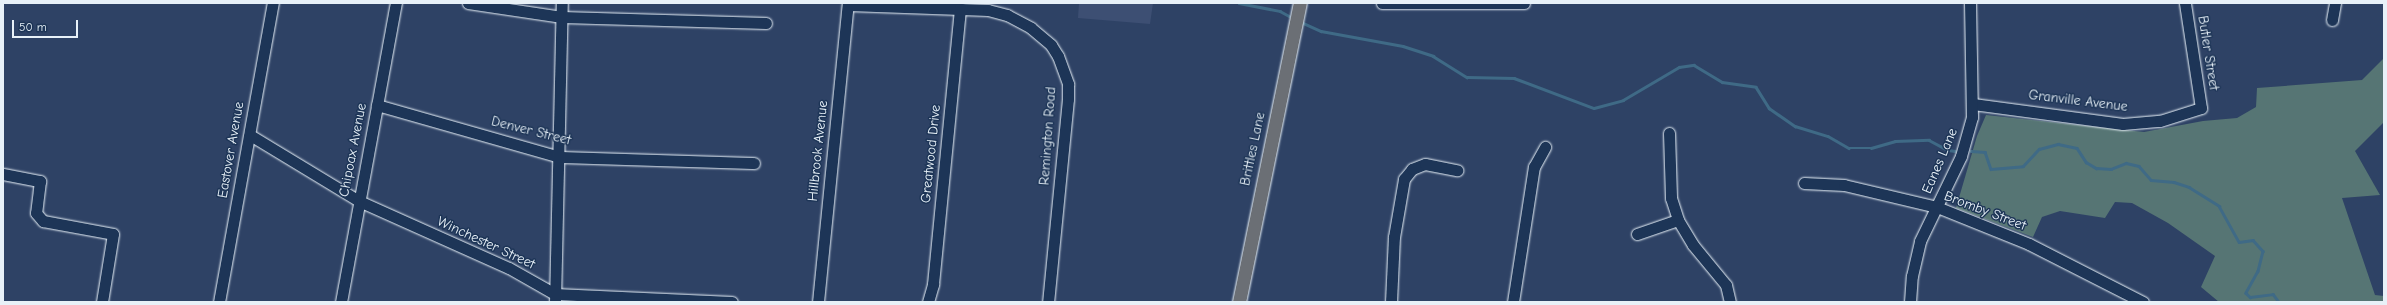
<!DOCTYPE html>
<html>
<head>
<meta charset="utf-8">
<style>
	body { margin:0 }
	#map { position:relative; width:2387px; height:305px; overflow:hidden; background:#2e4265; font-family:"Comic Neue",sans-serif }
	div>[style] { position:absolute }
	[style*='--x'] { left:calc(var(--x)*1px); top:calc(var(--y)*1px); width:calc(var(--w)*1px); rotate:calc(var(--a)*1deg) }
	.built>* { inset:0; background:#3d4f73 }
	.green>* { inset:0; background:#567574 }
	.stream>* { height:2.5px; margin:-1.25px; padding:0 1.25px; transform-origin:1.25px; border-radius:1.25px; background:#3f6a86 }
	.roads { filter:drop-shadow(0 0 1px #e8f1f8) drop-shadow(0 0 1px #e8f1f8) }
	.minor>* { height:11px; margin:-5.5px; padding:0 5.5px; transform-origin:5.5px; border-radius:5.5px; background:#1d3557 }
	.major>* { height:13px; margin:-6.5px; padding:0 6.5px; transform-origin:6.5px; border-radius:6.5px; background:#6b6f75 }
	span { translate:-50% -50%; white-space:nowrap; text-align:center; line-height:1.15; -webkit-text-stroke:3px #1d3557; paint-order:stroke }
	.street-label { font-size:14px; color:#e8f1f8 }
	.frame { position:absolute; inset:0; border:4px solid #e8f1f8; pointer-events:none }
	.scale { position:absolute; left:12px; top:20px; width:66px; height:18px; box-sizing:border-box; border:2px solid #e8f1f8; border-top:0; padding-left:5px; font-size:12px; line-height:14px; white-space:nowrap; color:#e8f1f8; -webkit-text-stroke:3px #1d3557; paint-order:stroke }
</style>
</head>
<body>
<div id="map">
	<div class="built">
		<div style="clip-path:polygon(1079px 3px,1153px 3px,1150px 24px,1078px 18px)"></div>
	</div>
	<div class="green">
		<div style="clip-path:polygon(2384px 58px,2384px 122px,2355px 151px,2380px 195px,2342px 198px,2375px 295px,2384px 296px,2384px 302px,2219px 302px,2201px 287px,2215px 256px,2168px 223px,2132px 203px,2115px 202px,2105px 218px,2060px 211px,2042px 217px,2033px 237px,1956px 208px,1977px 136px,1986px 115px,2144px 132px,2203px 121px,2237px 118px,2256px 107px,2257px 88px,2362px 80px)"></div>
	</div>
	<div class="stream">
		<div style="--x:1239;--y:3;--w:42;--a:11"></div>
		<div style="--x:1280;--y:11;--w:10;--a:29"></div>
		<div style="--x:1303;--y:23;--w:20;--a:24"></div>
		<div style="--x:1321;--y:31;--w:83;--a:10.4"></div>
		<div style="--x:1403;--y:46;--w:32;--a:18"></div>
		<div style="--x:1433;--y:56;--w:40;--a:32"></div>
		<div style="--x:1467;--y:77;--w:47;--a:1.2"></div>
		<div style="--x:1514;--y:78;--w:85;--a:20.6"></div>
		<div style="--x:1594;--y:108;--w:30;--a:-15"></div>
		<div style="--x:1623;--y:100;--w:65;--a:-30.5"></div>
		<div style="--x:1679;--y:67;--w:15;--a:-8"></div>
		<div style="--x:1694;--y:65;--w:33;--a:31"></div>
		<div style="--x:1722;--y:82;--w:34;--a:8"></div>
		<div style="--x:1756;--y:87;--w:25;--a:58"></div>
		<div style="--x:1769;--y:108;--w:32;--a:35"></div>
		<div style="--x:1795;--y:126;--w:34;--a:17"></div>
		<div style="--x:1828;--y:136;--w:24;--a:30"></div>
		<div style="--x:1849;--y:148;--w:22;--a:0"></div>
		<div style="--x:1871;--y:148;--w:25;--a:-16"></div>
		<div style="--x:1895;--y:141;--w:34;--a:-2"></div>
		<div style="--x:1929;--y:140;--w:21;--a:28"></div>
		<div style="--x:1948;--y:150;--w:7;--a:8"></div>
		<div style="--x:1971;--y:151;--w:14;--a:4"></div>
		<div style="--x:1985;--y:152;--w:18;--a:71"></div>
		<div style="--x:1991;--y:169;--w:32;--a:-5"></div>
		<div style="--x:2023;--y:166;--w:23;--a:-47"></div>
		<div style="--x:2039;--y:149;--w:20;--a:-15"></div>
		<div style="--x:2058;--y:144;--w:19;--a:12"></div>
		<div style="--x:2077;--y:148;--w:17;--a:57"></div>
		<div style="--x:2086;--y:162;--w:12;--a:31"></div>
		<div style="--x:2096;--y:168;--w:15;--a:4"></div>
		<div style="--x:2111;--y:169;--w:16;--a:-22"></div>
		<div style="--x:2126;--y:163;--w:13;--a:13"></div>
		<div style="--x:2139;--y:166;--w:18;--a:49"></div>
		<div style="--x:2151;--y:180;--w:23;--a:5"></div>
		<div style="--x:2174;--y:182;--w:16;--a:18"></div>
		<div style="--x:2189;--y:187;--w:36;--a:32"></div>
		<div style="--x:2219;--y:206;--w:41;--a:60.9"></div>
		<div style="--x:2239;--y:242;--w:14;--a:-8"></div>
		<div style="--x:2253;--y:240;--w:15;--a:48"></div>
		<div style="--x:2263;--y:251;--w:21;--a:104"></div>
		<div style="--x:2258;--y:271;--w:25;--a:119"></div>
		<div style="--x:2246;--y:293;--w:6;--a:45"></div>
		<div style="--x:2250;--y:297;--w:23;--a:-7"></div>
		<div style="--x:2273;--y:294;--w:10;--a:53"></div>
	</div>
	<div class="roads">
		<div class="minor">
			<div style="--x:468;--y:3;--w:95;--a:8.5"></div>
			<div style="--x:562;--y:17;--w:204;--a:1.7"></div>
			<div style="--x:1382;--y:3;--w:142;--a:0"></div>
			<div style="--x:848;--y:5;--w:140;--a:2"></div>
			<div style="--x:988;--y:10;--w:20;--a:15"></div>
			<div style="--x:1007;--y:15;--w:27;--a:28"></div>
			<div style="--x:1031;--y:28;--w:26;--a:40"></div>
			<div style="--x:1051;--y:45;--w:13;--a:58"></div>
			<div style="--x:1058;--y:56;--w:30;--a:70"></div>
			<div style="--x:1068;--y:84;--w:15;--a:90"></div>
			<div style="--x:1068;--y:99;--w:204;--a:95.6"></div>
			<div style="--x:2332;--y:20;--w:17;--a:-80"></div>
			<div style="--x:1973;--y:104;--w:151;--a:7.6"></div>
			<div style="--x:2123;--y:124;--w:37;--a:-5"></div>
			<div style="--x:2160;--y:121;--w:43;--a:-17.6"></div>
			<div style="--x:2201;--y:108;--w:106;--a:-98.7"></div>
			<div style="--x:377;--y:105;--w:189;--a:15.9"></div>
			<div style="--x:559;--y:157;--w:195;--a:1.8"></div>
			<div style="--x:1669;--y:133;--w:65;--a:88.2"></div>
			<div style="--x:1671;--y:198;--w:23;--a:72"></div>
			<div style="--x:1678;--y:220;--w:29;--a:59"></div>
			<div style="--x:1693;--y:245;--w:52;--a:50.5"></div>
			<div style="--x:1726;--y:285;--w:17;--a:77"></div>
			<div style="--x:250;--y:135;--w:127;--a:31.2"></div>
			<div style="--x:359;--y:201;--w:164;--a:24.1"></div>
			<div style="--x:509;--y:268;--w:53;--a:29.5"></div>
			<div style="--x:555;--y:294;--w:177;--a:2.6"></div>
			<div style="--x:3;--y:174;--w:38;--a:11"></div>
			<div style="--x:40;--y:181;--w:32;--a:97"></div>
			<div style="--x:36;--y:213;--w:11;--a:49"></div>
			<div style="--x:43;--y:221;--w:71;--a:10.5"></div>
			<div style="--x:113;--y:234;--w:69;--a:99.2"></div>
			<div style="--x:1804;--y:183;--w:40;--a:2.9"></div>
			<div style="--x:1844;--y:185;--w:96;--a:13.3"></div>
			<div style="--x:1937;--y:207;--w:99;--a:21.9"></div>
			<div style="--x:2029;--y:244;--w:128;--a:27"></div>
			<div style="--x:1637;--y:234;--w:43;--a:-18.9"></div>
			<div style="--x:219;--y:302;--w:304;--a:-79.8"></div>
			<div style="--x:341;--y:302;--w:304;--a:-79.6"></div>
			<div style="--x:555;--y:302;--w:299;--a:-88.7"></div>
			<div style="--x:818;--y:302;--w:301;--a:-84.3"></div>
			<div style="--x:928;--y:302;--w:19;--a:-74"></div>
			<div style="--x:933;--y:284;--w:277;--a:-84.4"></div>
			<div style="--x:1391;--y:302;--w:65;--a:-87.4"></div>
			<div style="--x:1394;--y:237;--w:59;--a:-80.2"></div>
			<div style="--x:1404;--y:179;--w:13;--a:-51"></div>
			<div style="--x:1412;--y:169;--w:14;--a:-21"></div>
			<div style="--x:1425;--y:164;--w:33;--a:11"></div>
			<div style="--x:1513;--y:302;--w:137;--a:-81.2"></div>
			<div style="--x:1534;--y:167;--w:23;--a:-61"></div>
			<div style="--x:1910;--y:302;--w:26;--a:-86"></div>
			<div style="--x:1912;--y:276;--w:36;--a:-77"></div>
			<div style="--x:1920;--y:241;--w:94;--a:-64.2"></div>
			<div style="--x:1961;--y:156;--w:41;--a:-74.2"></div>
			<div style="--x:1972;--y:117;--w:114;--a:-91"></div>
		</div>
		<div class="major">
			<div style="--x:1239;--y:302;--w:305;--a:-78.5"></div>
		</div>
	</div>
	<div class="street-label">
		<span style="left:2208px;top:53px;rotate:81deg">Butler Street</span>
		<span style="left:2078px;top:101px;rotate:7deg">Granville Avenue</span>
		<span style="left:531px;top:131px;rotate:14deg">Denver Street</span>
		<span style="left:1048px;top:136px;rotate:-86deg">Remington Road</span>
		<span style="left:1253px;top:149px;rotate:-78deg">Brittles Lane</span>
		<span style="left:231px;top:150px;rotate:-80deg">Eastover Avenue</span>
		<span style="left:353px;top:150px;rotate:-79deg">Chipoax Avenue</span>
		<span style="left:818px;top:151px;rotate:-84deg">Hillbrook Avenue</span>
		<span style="left:931px;top:154px;rotate:-84deg">Greatwood Drive</span>
		<span style="left:1940px;top:161px;rotate:-67deg">Eanes Lane</span>
		<span style="left:1985px;top:211px;rotate:21deg">Bromby Street</span>
		<span style="left:486px;top:243px;rotate:25deg">Winchester Street</span>
	</div>
	<div class="frame"></div>
	<div class="scale">50 m</div>
</div>
</body>
</html>
